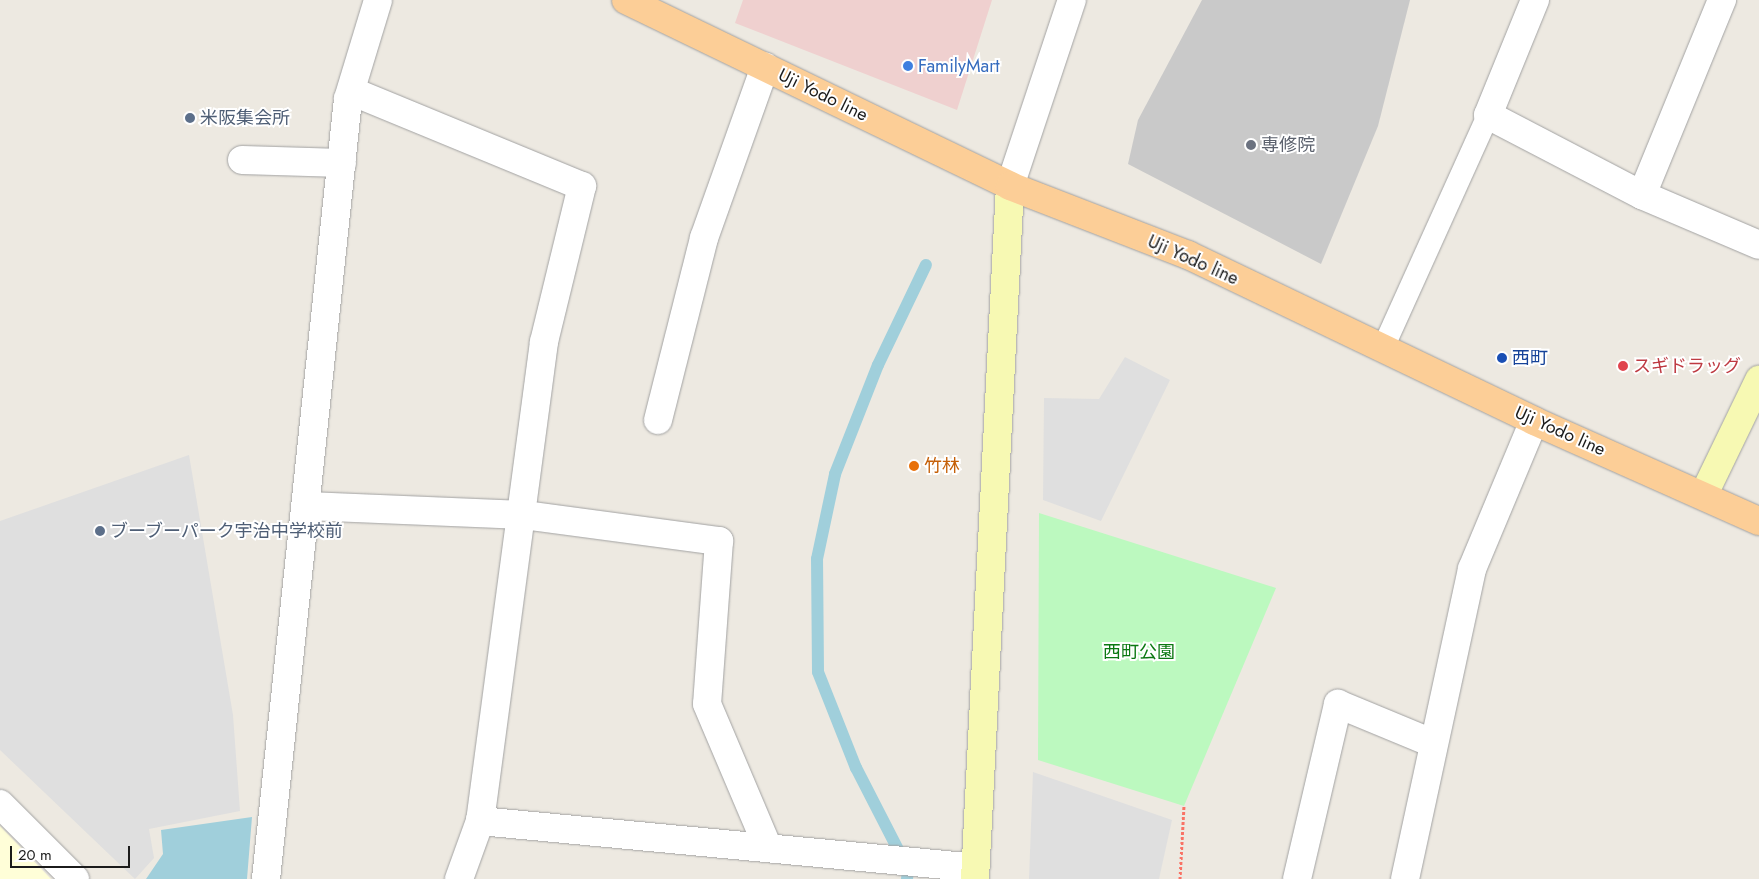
<!DOCTYPE html>
<html>
<head>
<meta charset="utf-8">
<style>
	body { margin:0 }
	#map { position:relative; width:1759px; height:879px; overflow:hidden; background:#ede9e1; font-family:Jost,"Noto Sans JP",sans-serif }
	div>[style] { position:absolute }
	[style*='--x'] { left:calc(var(--x)*1px); top:calc(var(--y)*1px); width:calc(var(--w)*1px); rotate:calc(var(--a)*1deg) }
	.commercial>* { inset:0; background:#efd0cf }
	.education>* { inset:0; background:#fffed8 }
	.religious>* { inset:0; background:#c9c9c9 }
	.park>* { inset:0; background:#bcf9bf }
	.parking>* { inset:0; background:#dfdfdf }
	.water>* { inset:0; background:#a0cfdb }
	.stream>* { height:12px; margin:-6px; padding:0 6px; transform-origin:6px; border-radius:6px; background:#a0cfdb }
	.path>* { height:3px; margin-top:-1.5px; transform-origin:0; background:repeating-linear-gradient(90deg,#f97265 0 2.5px,transparent 0 5px) }
	.roads { filter:drop-shadow(0 0 1px #a2a2a2) drop-shadow(0 0 1px #a2a2a2) }
	.lane>* { height:22px; margin:-11px; padding:0 11px; transform-origin:11px; border-radius:11px; background:#fff }
	.street>* { height:28px; margin:-14px; padding:0 14px; transform-origin:14px; border-radius:14px; background:#fff }
	.secondary>* { height:28px; margin:-14px; padding:0 14px; transform-origin:14px; border-radius:14px; background:#f7f9b3 }
	.primary>* { height:28px; margin:-14px; padding:0 14px; transform-origin:14px; border-radius:14px; background:#fcce97 }
	.dots>* { width:14px; height:14px; translate:-50% -50%; box-sizing:border-box; border:2px solid #fff; border-radius:50% }
	span { translate:-50% -50%; white-space:nowrap; text-align:center; line-height:1.15; -webkit-text-stroke:4px #fff; paint-order:stroke }
	.shop-label { font-size:18px; color:#366cbe }
	.left { translate:0 -50%; text-align:left }
	.street-label { font-size:18px; color:#1b1b1b }
	.service-label { font-size:18px; color:#4e5e75 }
	.worship-label { font-size:18px; color:#5b616d }
	.transit-label { font-size:18px; color:#164399 }
	.health-label { font-size:18px; color:#be3a42 }
	.food-label { font-size:18px; color:#c56008 }
	.park-label { font-size:18px; color:#0b7812 }
	.scale { position:absolute; left:10px; top:846px; width:120px; height:22px; box-sizing:border-box; border:2px solid #1b1b1b; border-top:0; padding-left:6px; font-size:15px; line-height:18px; white-space:nowrap; color:#1b1b1b; -webkit-text-stroke:4px #fff; paint-order:stroke }
</style>
</head>
<body>
<div id="map">
	<div class="commercial">
		<div style="clip-path:polygon(743px 0,992px 0,957px 110px,735px 23px)"></div>
	</div>
	<div class="education">
		<div style="clip-path:polygon(0 826px,51px 879px,0 879px)"></div>
	</div>
	<div class="religious">
		<div style="clip-path:polygon(1202px 0,1410px 0,1378px 126px,1321px 264px,1128px 164px,1138px 120px)"></div>
	</div>
	<div class="park">
		<div style="clip-path:polygon(1039px 513px,1276px 588px,1184px 806px,1038px 760px)"></div>
	</div>
	<div class="parking">
		<div style="clip-path:polygon(1125px 357px,1170px 380px,1101px 521px,1043px 500px,1044px 398px,1099px 399px)"></div>
		<div style="clip-path:polygon(189px 455px,233px 715px,240px 811px,149px 829px,154px 858px,135px 879px,0 750px,0 521px)"></div>
		<div style="clip-path:polygon(1033px 772px,1172px 820px,1159px 879px,1029px 879px)"></div>
	</div>
	<div class="water">
		<div style="clip-path:polygon(252px 817px,247px 879px,146px 879px,163px 854px,161px 830px)"></div>
	</div>
	<div class="stream">
		<div style="--x:907;--y:879;--w:10;--a:-84"></div>
		<div style="--x:908;--y:869;--w:114;--a:-117.2"></div>
		<div style="--x:856;--y:768;--w:103;--a:-111.6"></div>
		<div style="--x:818;--y:672;--w:113;--a:-90.5"></div>
		<div style="--x:817;--y:559;--w:87;--a:-78"></div>
		<div style="--x:835;--y:474;--w:117;--a:-68.5"></div>
		<div style="--x:878;--y:365;--w:111;--a:-64.4"></div>
	</div>
	<div class="path">
		<div style="--x:1180;--y:879;--w:73;--a:-86.9"></div>
	</div>
	<div class="roads">
		<div class="lane">
			<div style="--x:1383;--y:348;--w:256;--a:-65.7"></div>
		</div>
		<div class="street">
			<div style="--x:1535;--y:0;--w:124;--a:112.2"></div>
			<div style="--x:1488;--y:115;--w:174;--a:27.5"></div>
			<div style="--x:1642;--y:195;--w:127;--a:23.1"></div>
			<div style="--x:351;--y:91;--w:250;--a:22.4"></div>
			<div style="--x:582;--y:186;--w:161;--a:103.7"></div>
			<div style="--x:544;--y:342;--w:483;--a:97.6"></div>
			<div style="--x:480;--y:821;--w:62;--a:109.9"></div>
			<div style="--x:242;--y:160;--w:100;--a:1.7"></div>
			<div style="--x:1010;--y:186;--w:196;--a:-71.6"></div>
			<div style="--x:1642;--y:195;--w:211;--a:-67.7"></div>
			<div style="--x:658;--y:420;--w:188;--a:-75.8"></div>
			<div style="--x:704;--y:238;--w:182;--a:-70.4"></div>
			<div style="--x:307;--y:506;--w:217;--a:2.4"></div>
			<div style="--x:524;--y:515;--w:197;--a:7.6"></div>
			<div style="--x:719;--y:541;--w:163;--a:94.2"></div>
			<div style="--x:707;--y:704;--w:156;--a:67"></div>
			<div style="--x:0;--y:804;--w:106;--a:45"></div>
			<div style="--x:480;--y:821;--w:497;--a:5.4"></div>
			<div style="--x:266;--y:879;--w:784;--a:-84"></div>
			<div style="--x:348;--y:99;--w:103;--a:-73.1"></div>
			<div style="--x:1297;--y:879;--w:180;--a:-76.8"></div>
			<div style="--x:1338;--y:704;--w:102;--a:22.5"></div>
			<div style="--x:1405;--y:879;--w:317;--a:-77.8"></div>
			<div style="--x:1472;--y:569;--w:160;--a:-67.3"></div>
		</div>
		<div class="secondary">
			<div style="--x:1704;--y:494;--w:127;--a:-64.2"></div>
			<div style="--x:975;--y:879;--w:694;--a:-87.11"></div>
		</div>
		<div class="primary">
			<div style="--x:626;--y:0;--w:427;--a:25.8"></div>
			<div style="--x:1010;--y:186;--w:191;--a:21.2"></div>
			<div style="--x:1188;--y:255;--w:384;--a:25.6"></div>
			<div style="--x:1534;--y:421;--w:246;--a:24"></div>
		</div>
	</div>
	<div class="dots">
		<div style="left:908px;top:66px;background:#3f7fe0"></div>
		<div style="left:190px;top:118px;background:#5c6f8a"></div>
		<div style="left:1251px;top:145px;background:#6b7280"></div>
		<div style="left:1502px;top:358px;background:#1a4fb4"></div>
		<div style="left:1623px;top:366px;background:#e0444e"></div>
		<div style="left:914px;top:466px;background:#e8710a"></div>
		<div style="left:100px;top:531px;background:#5c6f8a"></div>
	</div>
	<div class="shop-label">
		<span class="left" style="left:918px;top:66px">FamilyMart</span>
	</div>
	<div class="street-label">
		<span style="left:823px;top:95px;rotate:26deg">Uji Yodo line</span>
		<span style="left:1193px;top:260px;rotate:24deg">Uji Yodo line</span>
		<span style="left:1560px;top:431px;rotate:24deg">Uji Yodo line</span>
	</div>
	<div class="service-label">
		<span class="left" style="left:200px;top:118px">米阪集会所</span>
		<span class="left" style="left:110px;top:531px">ブーブーパーク宇治中学校前</span>
	</div>
	<div class="worship-label">
		<span class="left" style="left:1261px;top:145px">専修院</span>
	</div>
	<div class="transit-label">
		<span class="left" style="left:1512px;top:358px">西町</span>
	</div>
	<div class="health-label">
		<span class="left" style="left:1633px;top:366px">スギドラッグ</span>
	</div>
	<div class="food-label">
		<span class="left" style="left:924px;top:466px">竹林</span>
	</div>
	<div class="park-label">
		<span style="left:1139px;top:652px">西町公園</span>
	</div>
	<div class="scale">20 m</div>
</div>
</body>
</html>
